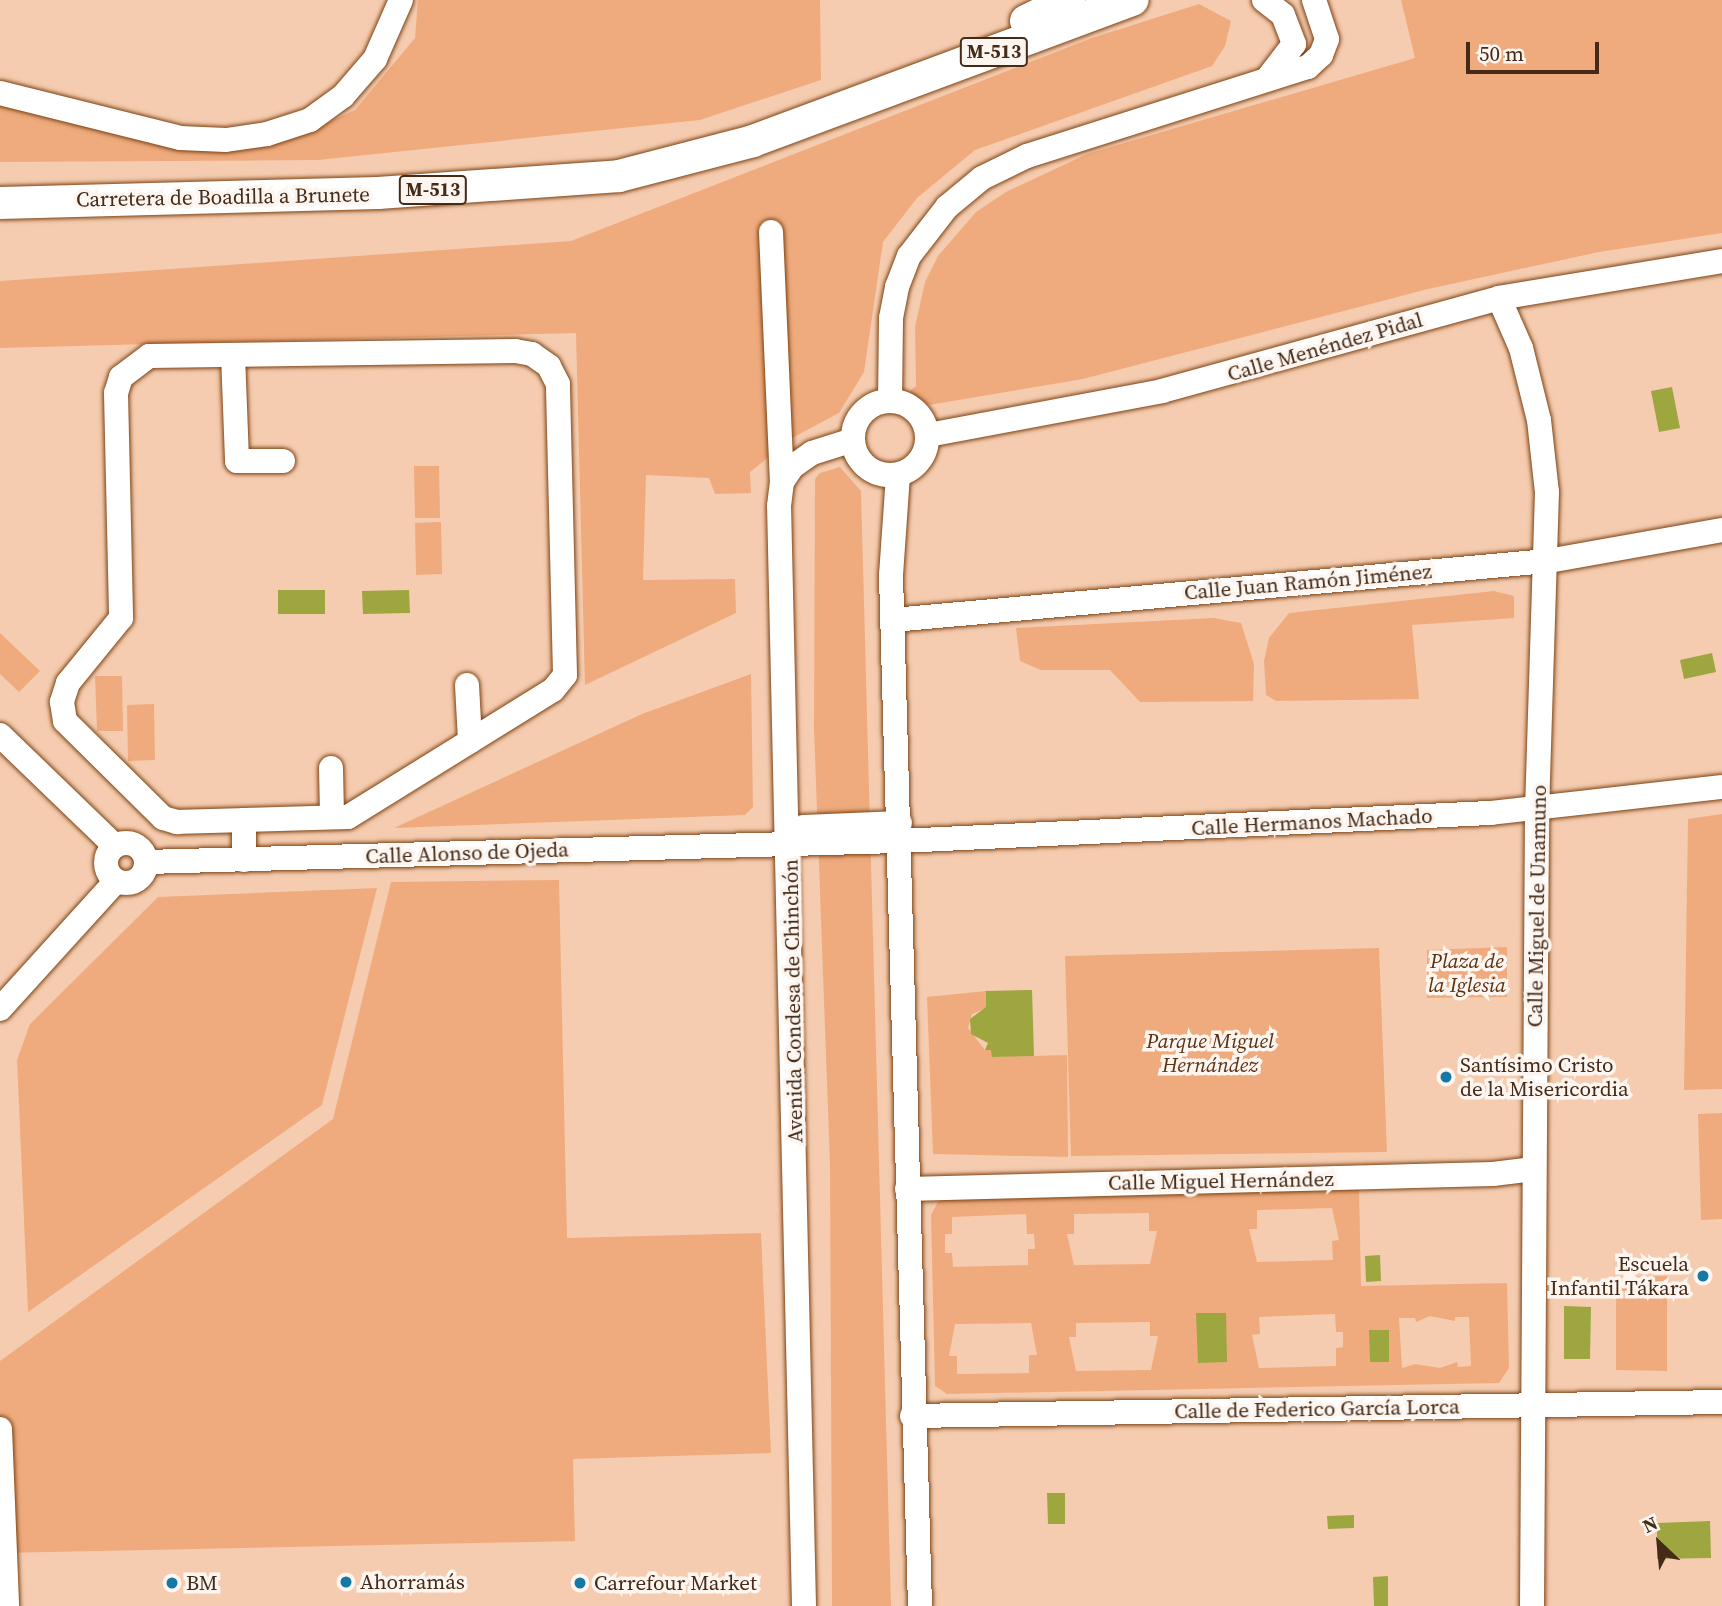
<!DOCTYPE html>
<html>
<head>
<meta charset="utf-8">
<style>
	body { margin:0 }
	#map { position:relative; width:1722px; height:1606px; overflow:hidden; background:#f6ccb0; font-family:"Source Serif 4",serif }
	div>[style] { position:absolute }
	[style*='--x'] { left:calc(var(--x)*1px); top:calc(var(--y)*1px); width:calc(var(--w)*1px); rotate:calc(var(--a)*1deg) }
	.green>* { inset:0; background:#efab7e }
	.water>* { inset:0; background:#9da63f }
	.roads { filter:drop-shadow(0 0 2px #7e4211) drop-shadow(0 0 2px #7e4211) }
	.minor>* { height:24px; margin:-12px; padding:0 12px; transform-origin:12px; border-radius:12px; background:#fff }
	.minor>.ring { margin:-12px; padding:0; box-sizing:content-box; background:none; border:24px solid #fff; border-radius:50% }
	.major>* { height:32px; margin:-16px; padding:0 16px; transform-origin:16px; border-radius:16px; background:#fff }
	.dots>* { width:19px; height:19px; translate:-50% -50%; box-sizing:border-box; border:4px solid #fcf5f0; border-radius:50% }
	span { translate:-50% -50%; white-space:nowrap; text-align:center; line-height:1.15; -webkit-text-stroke:7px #fcf5f0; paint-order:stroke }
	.shield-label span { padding:2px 5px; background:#fcf5f0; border:2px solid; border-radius:5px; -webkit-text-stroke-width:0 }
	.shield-label { font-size:19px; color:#452a17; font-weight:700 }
	.street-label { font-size:21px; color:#452a17 }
	.park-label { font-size:21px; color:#5b3010; font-style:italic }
	.poi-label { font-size:21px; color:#452a17 }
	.left { translate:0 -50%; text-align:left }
	.right { translate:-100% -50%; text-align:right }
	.north { position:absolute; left:1624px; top:1508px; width:70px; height:70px; -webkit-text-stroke:5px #fcf5f0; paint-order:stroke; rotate:334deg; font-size:19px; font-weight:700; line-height:28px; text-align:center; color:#452a17 }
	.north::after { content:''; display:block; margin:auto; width:24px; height:32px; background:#452a17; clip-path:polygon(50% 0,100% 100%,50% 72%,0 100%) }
	.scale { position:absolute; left:1466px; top:42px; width:133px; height:32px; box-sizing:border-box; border:4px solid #452a17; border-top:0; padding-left:9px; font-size:21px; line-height:24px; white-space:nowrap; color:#452a17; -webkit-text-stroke:5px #fcf5f0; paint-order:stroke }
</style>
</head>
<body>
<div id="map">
	<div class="green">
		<div style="clip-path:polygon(418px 0,820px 0,821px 80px,700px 120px,318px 160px,0 162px,0 101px,223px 147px,296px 137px,355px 110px,415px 38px)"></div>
		<div style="clip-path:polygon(1401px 0,1722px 0,1722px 233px,1599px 252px,1428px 289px,1083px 379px,929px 405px,908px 393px,916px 386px,915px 327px,925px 282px,938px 256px,976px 212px,1006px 192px,1087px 154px,1415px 58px)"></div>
		<div style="clip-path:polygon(1199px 4px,1231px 21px,1225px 46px,1212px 66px,975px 150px,917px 198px,883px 242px,864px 372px,839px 413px,792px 438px,750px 472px,751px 493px,715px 494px,709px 478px,646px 475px,643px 580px,735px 579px,736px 613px,585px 685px,576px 333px,0 348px,0 281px,571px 241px,1092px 38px)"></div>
		<div style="clip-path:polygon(414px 466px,439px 466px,440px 518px,415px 518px)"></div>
		<div style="clip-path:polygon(840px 467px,861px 491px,891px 1606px,832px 1606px,830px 1164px,814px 729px,815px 479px,820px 473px)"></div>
		<div style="clip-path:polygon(441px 522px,442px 574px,416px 575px,415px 523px)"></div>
		<div style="clip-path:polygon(1494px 591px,1514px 596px,1514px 618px,1412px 625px,1419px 699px,1276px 701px,1266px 695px,1264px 661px,1269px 638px,1289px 613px)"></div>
		<div style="clip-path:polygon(1214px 618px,1241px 623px,1254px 664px,1253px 701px,1140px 702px,1110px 670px,1041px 670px,1020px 661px,1016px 628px)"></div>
		<div style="clip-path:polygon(0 633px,40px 671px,19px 692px,0 674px)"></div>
		<div style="clip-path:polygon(751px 674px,753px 807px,745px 815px,394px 828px,642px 714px)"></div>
		<div style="clip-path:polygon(95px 676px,122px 676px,123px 731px,97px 731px)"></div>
		<div style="clip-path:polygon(154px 704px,155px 760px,128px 761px,127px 705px)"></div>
		<div style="clip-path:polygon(1722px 814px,1722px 1089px,1684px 1090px,1688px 819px)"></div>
		<div style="clip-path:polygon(559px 880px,567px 1238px,761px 1233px,771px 1453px,573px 1459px,575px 1541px,0 1553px,0 1361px,333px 1119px,391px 882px)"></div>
		<div style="clip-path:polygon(377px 888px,322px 1105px,28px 1312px,17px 1060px,30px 1024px,158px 897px)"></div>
		<div style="clip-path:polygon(1507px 947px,1507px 997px,1427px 998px,1427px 950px)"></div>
		<div style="clip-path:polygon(1379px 948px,1387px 1152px,1071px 1156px,1065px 956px)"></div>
		<div style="clip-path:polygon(986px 991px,986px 1008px,972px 1014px,968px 1028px,985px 1050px,991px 1050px,993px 1057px,1067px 1055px,1068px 1157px,933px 1154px,927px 997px)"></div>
		<div style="clip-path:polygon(1722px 1113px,1722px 1219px,1701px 1220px,1698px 1114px)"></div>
		<div style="clip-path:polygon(evenodd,1359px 1188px,1361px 1286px,1507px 1283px,1509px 1368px,1499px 1383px,947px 1394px,935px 1386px,931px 1215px,940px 1198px,1359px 1188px,1332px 1208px,1339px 1240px,1332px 1241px,1333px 1260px,1257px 1262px,1249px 1229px,1257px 1229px,1257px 1210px,1332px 1208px,1359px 1188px,1149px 1213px,1149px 1231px,1157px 1231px,1150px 1264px,1074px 1265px,1067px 1234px,1074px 1234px,1074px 1214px,1149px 1213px,1359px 1188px,1026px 1214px,1027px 1234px,1034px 1234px,1035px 1249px,1028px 1249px,1028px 1265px,953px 1267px,952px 1253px,945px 1253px,945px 1234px,952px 1234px,952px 1217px,1026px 1214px,1359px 1188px,1335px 1314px,1336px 1332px,1343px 1332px,1343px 1347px,1336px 1348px,1336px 1366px,1259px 1368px,1252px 1335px,1260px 1334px,1259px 1317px,1335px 1314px,1359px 1188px,1430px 1316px,1455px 1321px,1455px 1317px,1469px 1317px,1471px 1366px,1458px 1367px,1457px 1362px,1440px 1368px,1415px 1364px,1402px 1368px,1399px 1318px,1415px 1318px,1416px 1322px,1430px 1316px,1359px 1188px,1150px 1322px,1150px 1336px,1158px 1336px,1151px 1370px,1076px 1371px,1069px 1337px,1076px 1337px,1076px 1323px,1150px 1322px,1359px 1188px,1031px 1323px,1037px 1355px,1029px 1355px,1029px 1373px,957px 1374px,957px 1356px,949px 1356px,955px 1324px,1031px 1323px)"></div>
		<div style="clip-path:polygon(1667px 1276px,1667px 1371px,1616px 1370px,1616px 1277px)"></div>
	</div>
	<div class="water">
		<div style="clip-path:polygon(1672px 387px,1680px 428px,1659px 432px,1651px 391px)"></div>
		<div style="clip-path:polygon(278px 590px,325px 590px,325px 614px,278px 614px)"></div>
		<div style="clip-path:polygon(409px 590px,410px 613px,363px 614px,362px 591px)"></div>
		<div style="clip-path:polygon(1712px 653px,1716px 672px,1684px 679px,1680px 660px)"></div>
		<div style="clip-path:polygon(1032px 990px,1034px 1056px,992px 1057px,991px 1050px,985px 1050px,988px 1043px,971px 1034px,970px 1019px,986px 1007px,986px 991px)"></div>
		<div style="clip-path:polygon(1380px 1255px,1381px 1281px,1366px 1282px,1365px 1256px)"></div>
		<div style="clip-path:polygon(1564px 1306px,1591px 1307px,1590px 1359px,1564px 1359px)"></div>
		<div style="clip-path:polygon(1196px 1313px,1226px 1313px,1227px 1362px,1198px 1363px)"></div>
		<div style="clip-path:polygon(1369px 1330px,1389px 1330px,1389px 1362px,1370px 1362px)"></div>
		<div style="clip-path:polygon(1047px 1493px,1065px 1493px,1065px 1524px,1048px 1524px)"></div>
		<div style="clip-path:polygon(1354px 1515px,1354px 1528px,1328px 1529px,1327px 1516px)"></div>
		<div style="clip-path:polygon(1710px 1521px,1711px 1558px,1657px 1559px,1657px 1523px)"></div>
		<div style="clip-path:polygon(1388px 1576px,1388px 1606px,1374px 1606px,1373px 1577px)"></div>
	</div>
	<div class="roads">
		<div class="minor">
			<div style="--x:1264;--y:0;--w:24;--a:38"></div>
			<div style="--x:1283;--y:15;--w:31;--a:69"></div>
			<div style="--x:1294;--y:44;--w:43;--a:127.4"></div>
			<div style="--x:0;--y:93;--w:186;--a:14"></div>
			<div style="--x:180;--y:138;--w:46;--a:2.5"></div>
			<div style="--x:226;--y:140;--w:41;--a:-8.3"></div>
			<div style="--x:267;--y:134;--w:45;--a:-18"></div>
			<div style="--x:310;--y:120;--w:41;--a:-36"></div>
			<div style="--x:343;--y:96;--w:49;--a:-49.1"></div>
			<div style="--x:375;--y:59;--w:64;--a:-66.2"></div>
			<div style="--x:771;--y:232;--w:250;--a:87.5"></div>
			<div style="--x:1499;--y:298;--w:55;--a:66.3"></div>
			<div style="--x:1521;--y:348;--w:74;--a:76"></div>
			<div style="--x:1539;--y:420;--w:72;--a:83.7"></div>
			<div style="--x:1547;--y:492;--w:319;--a:91.8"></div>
			<div style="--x:1537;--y:811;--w:795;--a:90.36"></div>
			<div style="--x:233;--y:355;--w:106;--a:87.8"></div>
			<div style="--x:237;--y:461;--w:46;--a:0"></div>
			<div class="ring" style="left:853px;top:401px;width:50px;height:50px"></div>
			<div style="--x:890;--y:401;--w:83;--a:-89.3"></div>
			<div style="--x:891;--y:318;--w:32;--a:-79"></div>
			<div style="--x:897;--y:287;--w:33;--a:-69"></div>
			<div style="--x:909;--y:256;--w:62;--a:-52.2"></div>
			<div style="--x:947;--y:207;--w:45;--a:-39.6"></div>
			<div style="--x:982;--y:178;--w:50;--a:-26.1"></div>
			<div style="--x:1027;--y:156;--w:295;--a:-17.6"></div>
			<div style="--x:1308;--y:67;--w:18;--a:-43"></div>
			<div style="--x:1321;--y:55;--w:17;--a:-69"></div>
			<div style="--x:1327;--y:39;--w:41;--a:-108.4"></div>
			<div style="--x:928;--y:435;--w:238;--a:-10.6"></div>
			<div style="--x:1162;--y:391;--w:350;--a:-15.4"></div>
			<div style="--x:1499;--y:298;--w:226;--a:-9.4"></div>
			<div style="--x:898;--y:475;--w:100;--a:94"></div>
			<div style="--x:891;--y:575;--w:1031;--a:88.39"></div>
			<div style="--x:893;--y:620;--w:658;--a:-5.15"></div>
			<div style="--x:1548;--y:561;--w:177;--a:-10.1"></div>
			<div style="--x:467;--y:685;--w:56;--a:86.9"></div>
			<div style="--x:0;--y:735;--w:160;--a:44"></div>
			<div style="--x:331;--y:768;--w:49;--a:88.8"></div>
			<div style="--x:803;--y:827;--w:97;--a:-2.4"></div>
			<div class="ring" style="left:106px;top:843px;width:16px;height:16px"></div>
			<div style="--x:244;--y:860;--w:40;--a:-90"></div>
			<div style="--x:244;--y:820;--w:104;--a:-1.7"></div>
			<div style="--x:348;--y:817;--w:241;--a:-31.8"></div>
			<div style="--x:553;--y:690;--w:19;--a:-51"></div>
			<div style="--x:565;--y:675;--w:291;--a:-91.4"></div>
			<div style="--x:558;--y:384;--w:20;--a:-117"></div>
			<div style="--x:549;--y:366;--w:21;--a:-145"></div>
			<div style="--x:532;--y:354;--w:17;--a:-170"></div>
			<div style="--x:515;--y:351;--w:366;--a:179.2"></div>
			<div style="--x:149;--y:356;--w:35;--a:143"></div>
			<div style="--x:121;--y:377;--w:17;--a:107"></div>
			<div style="--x:116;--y:393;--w:225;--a:88.7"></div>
			<div style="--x:121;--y:618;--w:84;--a:129.2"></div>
			<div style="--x:68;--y:683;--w:20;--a:108"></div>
			<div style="--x:62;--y:702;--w:19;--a:81"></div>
			<div style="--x:65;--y:721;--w:138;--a:44.7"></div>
			<div style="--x:163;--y:818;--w:15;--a:16"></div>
			<div style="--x:177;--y:822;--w:67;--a:-1.7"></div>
			<div style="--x:146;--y:862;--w:754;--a:-1.6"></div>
			<div style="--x:900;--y:841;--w:591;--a:-2.72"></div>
			<div style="--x:1490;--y:813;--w:233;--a:-6.4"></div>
			<div style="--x:0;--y:1009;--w:173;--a:-47.8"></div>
			<div style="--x:907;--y:1189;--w:586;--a:-1.47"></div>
			<div style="--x:1493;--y:1174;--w:41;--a:-7"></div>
			<div style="--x:912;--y:1416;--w:810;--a:-0.99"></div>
			<div style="--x:0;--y:1429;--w:177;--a:87.7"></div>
			<div style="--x:804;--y:1606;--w:1100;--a:-91.3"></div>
			<div style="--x:779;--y:506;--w:24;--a:-83"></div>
			<div style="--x:782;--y:482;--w:18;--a:-56"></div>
			<div style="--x:792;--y:467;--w:24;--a:-35"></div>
			<div style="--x:812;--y:453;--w:43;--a:-17.6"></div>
		</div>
		<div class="major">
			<div style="--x:1026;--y:21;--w:48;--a:-26"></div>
			<div style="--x:0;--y:203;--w:378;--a:-1.5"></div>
			<div style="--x:378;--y:193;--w:242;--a:-4"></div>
			<div style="--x:619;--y:176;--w:138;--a:-14.6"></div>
			<div style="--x:753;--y:141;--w:405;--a:-20.4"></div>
		</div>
	</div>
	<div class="dots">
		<div style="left:1446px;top:1077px;background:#1679a5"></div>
		<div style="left:1703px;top:1276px;background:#1679a5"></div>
		<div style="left:346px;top:1582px;background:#1679a5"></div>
		<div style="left:172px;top:1583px;background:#1679a5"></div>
		<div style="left:580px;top:1583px;background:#1679a5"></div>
	</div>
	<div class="shield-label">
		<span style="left:994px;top:52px">M-513</span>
		<span style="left:433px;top:190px">M-513</span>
	</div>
	<div class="street-label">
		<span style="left:223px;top:197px;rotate:-1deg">Carretera de Boadilla a Brunete</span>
		<span style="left:1325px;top:347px;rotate:-16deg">Calle Menéndez Pidal</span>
		<span style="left:1308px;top:582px;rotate:-5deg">Calle Juan Ramón Jiménez</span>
		<span style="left:1312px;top:822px;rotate:-3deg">Calle Hermanos Machado</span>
		<span style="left:467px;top:853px;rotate:-2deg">Calle Alonso de Ojeda</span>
		<span style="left:1537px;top:906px;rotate:-89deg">Calle Miguel de Unamuno</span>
		<span style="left:793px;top:1001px;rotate:-91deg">Avenida Condesa de Chinchón</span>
		<span style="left:1221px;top:1181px;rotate:-1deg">Calle Miguel Hernández</span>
		<span style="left:1317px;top:1409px;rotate:-1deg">Calle de Federico García Lorca</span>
	</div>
	<div class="park-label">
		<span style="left:1467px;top:973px">Plaza de<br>la Iglesia</span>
		<span style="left:1210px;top:1053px">Parque Miguel<br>Hernández</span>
	</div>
	<div class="poi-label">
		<span class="left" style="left:1460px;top:1077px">Santísimo Cristo<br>de la Misericordia</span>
		<span class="right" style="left:1689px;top:1276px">Escuela<br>Infantil Tákara</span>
		<span class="left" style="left:360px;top:1582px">Ahorramás</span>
		<span class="left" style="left:186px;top:1583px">BM</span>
		<span class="left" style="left:594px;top:1583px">Carrefour Market</span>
	</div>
	<div class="north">N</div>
	<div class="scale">50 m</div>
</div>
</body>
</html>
